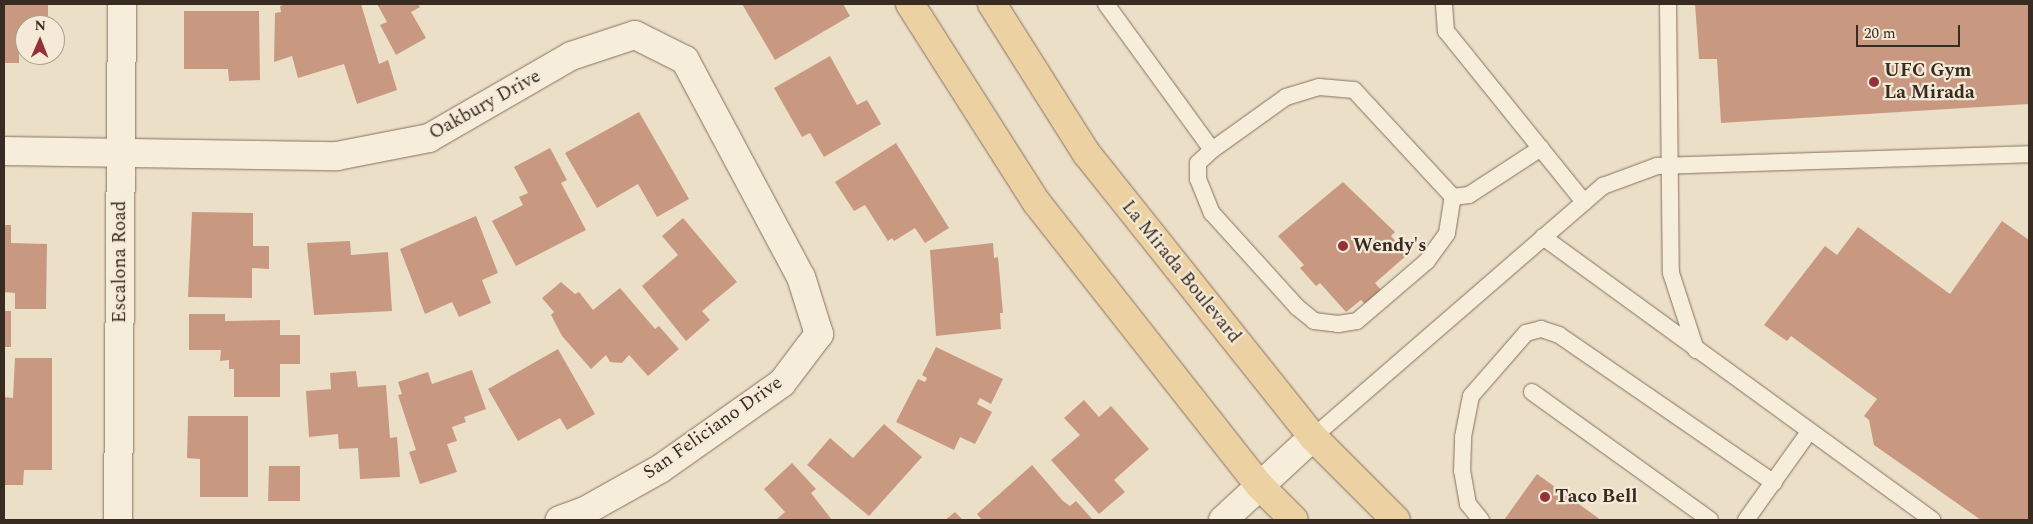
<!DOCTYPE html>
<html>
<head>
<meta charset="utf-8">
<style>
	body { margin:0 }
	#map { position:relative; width:2033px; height:524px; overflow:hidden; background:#ecdfc8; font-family:Spectral,serif }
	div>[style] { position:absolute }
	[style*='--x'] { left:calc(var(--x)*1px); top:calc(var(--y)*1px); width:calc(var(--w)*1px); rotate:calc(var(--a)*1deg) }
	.building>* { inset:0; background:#c89980 }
	.roads { filter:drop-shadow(0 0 1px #87715e) drop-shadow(0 0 1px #87715e) }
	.service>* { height:16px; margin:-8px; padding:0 8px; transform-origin:8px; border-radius:8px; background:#f7eddb }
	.minor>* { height:28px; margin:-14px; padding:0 14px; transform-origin:14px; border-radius:14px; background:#f7eddb }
	.primary>* { height:28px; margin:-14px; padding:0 14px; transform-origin:14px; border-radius:14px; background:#ecd1a3 }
	.dots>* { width:14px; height:14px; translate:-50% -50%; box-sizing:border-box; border:2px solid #f4ead7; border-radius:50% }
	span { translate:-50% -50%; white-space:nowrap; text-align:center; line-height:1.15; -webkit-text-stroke:4.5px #f4ead7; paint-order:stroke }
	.poi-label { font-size:19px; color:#382b21; font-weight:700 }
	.left { translate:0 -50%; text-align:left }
	.street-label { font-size:19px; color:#382b21 }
	.frame { position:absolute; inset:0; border:5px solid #382b21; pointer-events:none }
	.north { position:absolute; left:15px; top:15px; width:50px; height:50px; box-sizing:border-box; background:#f4ead7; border:1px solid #a99e8e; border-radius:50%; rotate:1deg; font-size:14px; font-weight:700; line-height:20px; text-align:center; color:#382b21 }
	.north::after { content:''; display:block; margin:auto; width:18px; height:22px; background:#933138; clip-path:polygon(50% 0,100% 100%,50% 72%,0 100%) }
	.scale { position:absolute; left:1856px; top:25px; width:104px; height:22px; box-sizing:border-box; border:2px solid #382b21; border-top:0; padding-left:6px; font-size:15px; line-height:18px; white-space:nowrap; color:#382b21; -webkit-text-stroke:4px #f4ead7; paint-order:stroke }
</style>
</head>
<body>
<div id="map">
	<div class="building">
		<div style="clip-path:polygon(4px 4px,48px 4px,48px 25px,25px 25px,25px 49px,19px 49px,19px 63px,4px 63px)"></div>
		<div style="clip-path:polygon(286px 4px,361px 4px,379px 64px,388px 60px,397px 90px,357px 104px,344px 64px,298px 78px,292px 56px,274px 62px,275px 13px,281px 12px,280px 6px)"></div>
		<div style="clip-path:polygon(377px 4px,418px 4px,420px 7px,411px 12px,426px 38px,396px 55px,380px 25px,387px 22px)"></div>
		<div style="clip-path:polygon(742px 4px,843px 4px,850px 16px,775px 60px)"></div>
		<div style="clip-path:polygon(1695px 4px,2029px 4px,2029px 104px,1721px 123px,1717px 59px,1699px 59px)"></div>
		<div style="clip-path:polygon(184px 11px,259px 11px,260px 80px,229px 81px,228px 69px,184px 69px)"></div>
		<div style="clip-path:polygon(830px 56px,857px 105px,867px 100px,881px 124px,824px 157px,810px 133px,802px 137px,774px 88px)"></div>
		<div style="clip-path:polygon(639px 112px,689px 199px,657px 217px,638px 184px,597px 208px,565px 153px)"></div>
		<div style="clip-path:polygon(896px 143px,949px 228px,925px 243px,915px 228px,894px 241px,892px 238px,888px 241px,865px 205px,854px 211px,835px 182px)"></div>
		<div style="clip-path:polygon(550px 148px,567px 180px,561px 183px,586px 230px,516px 266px,492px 221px,523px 205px,519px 197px,528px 193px,514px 167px)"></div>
		<div style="clip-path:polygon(1343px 182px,1395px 232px,1391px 236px,1407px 255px,1375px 283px,1381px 290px,1365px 304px,1361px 300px,1346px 312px,1320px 283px,1316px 286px,1300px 268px,1304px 265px,1278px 236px)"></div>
		<div style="clip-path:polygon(192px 212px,253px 213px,253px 246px,269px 246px,269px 269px,252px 268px,252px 298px,188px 297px)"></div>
		<div style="clip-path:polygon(476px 216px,498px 273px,482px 280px,491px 303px,459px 317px,452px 302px,425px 314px,400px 249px)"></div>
		<div style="clip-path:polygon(683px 218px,737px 282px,702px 311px,710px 320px,686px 341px,642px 286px,678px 255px,662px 236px)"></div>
		<div style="clip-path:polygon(2002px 221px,2029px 240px,2029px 520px,1981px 520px,1874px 445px,1869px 420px,1864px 416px,1877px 399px,1791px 336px,1787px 341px,1764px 325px,1825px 246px,1837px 255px,1858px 227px,1950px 294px)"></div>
		<div style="clip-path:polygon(4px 225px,11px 225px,11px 243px,47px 244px,46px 309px,15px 309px,15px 293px,4px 292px)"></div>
		<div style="clip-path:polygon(350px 241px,351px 255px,388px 252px,392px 311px,314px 315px,307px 243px)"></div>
		<div style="clip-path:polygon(993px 243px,994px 258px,998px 257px,1003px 313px,1000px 313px,1001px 329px,936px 336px,930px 250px)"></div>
		<div style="clip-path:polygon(561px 282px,575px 294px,579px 292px,593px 310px,620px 288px,655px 329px,659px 326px,679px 349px,648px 376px,629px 355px,622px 363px,610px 362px,606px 355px,591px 369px,562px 336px,551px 315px,554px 312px,542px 298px)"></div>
		<div style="clip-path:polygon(4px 311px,11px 311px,11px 347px,4px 347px)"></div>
		<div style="clip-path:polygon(189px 314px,225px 314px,225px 321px,280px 320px,280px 335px,300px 335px,300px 364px,280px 364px,280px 397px,234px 397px,234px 369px,229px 369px,229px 360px,220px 361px,221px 350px,189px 350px)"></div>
		<div style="clip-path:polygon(936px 347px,1003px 379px,991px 404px,980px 398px,977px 404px,992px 412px,975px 444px,960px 437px,954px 450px,896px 422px,918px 379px,925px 382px,927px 378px,922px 375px)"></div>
		<div style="clip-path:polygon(558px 349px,595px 414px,567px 430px,560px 418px,518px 441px,488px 389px)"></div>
		<div style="clip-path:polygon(15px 358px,52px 358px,52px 470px,24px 470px,23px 485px,4px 485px,4px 397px,13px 398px)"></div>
		<div style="clip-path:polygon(472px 370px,486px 409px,464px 417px,466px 422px,452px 427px,457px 441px,447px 444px,457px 472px,420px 484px,409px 452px,416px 450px,398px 395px,402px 394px,398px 382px,428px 372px,432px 384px)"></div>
		<div style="clip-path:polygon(356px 371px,358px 387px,386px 385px,390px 438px,397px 437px,400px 477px,360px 479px,358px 448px,339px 449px,338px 434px,309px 437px,306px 391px,331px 389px,330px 373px)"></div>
		<div style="clip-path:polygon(1084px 400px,1099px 417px,1111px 406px,1149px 449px,1114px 480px,1125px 492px,1099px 514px,1051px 460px,1080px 435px,1064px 418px)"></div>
		<div style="clip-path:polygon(188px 416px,248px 416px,248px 497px,200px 497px,200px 459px,187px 458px)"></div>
		<div style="clip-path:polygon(884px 424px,922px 457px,869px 516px,807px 465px,830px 438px,853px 458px)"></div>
		<div style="clip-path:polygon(792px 463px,816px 489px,811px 493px,832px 520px,777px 519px,785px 512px,764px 489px)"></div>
		<div style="clip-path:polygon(1032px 465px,1063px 501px,1070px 506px,1076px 501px,1093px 520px,982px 520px,977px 514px)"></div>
		<div style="clip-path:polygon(269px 466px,300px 466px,300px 501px,268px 501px)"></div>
		<div style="clip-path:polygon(1537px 474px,1601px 520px,1504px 520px)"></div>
		<div style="clip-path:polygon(955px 512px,963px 520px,945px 520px)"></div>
	</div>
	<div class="roads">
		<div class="service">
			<div style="--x:1106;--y:4;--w:180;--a:54"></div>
			<div style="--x:1212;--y:150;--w:91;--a:-35.6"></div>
			<div style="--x:1286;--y:97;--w:34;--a:-17"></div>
			<div style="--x:1319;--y:87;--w:35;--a:5"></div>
			<div style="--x:1354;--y:90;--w:146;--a:47.2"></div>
			<div style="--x:1453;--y:197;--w:16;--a:-7"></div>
			<div style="--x:1469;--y:195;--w:86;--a:-33.1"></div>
			<div style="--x:1444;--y:4;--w:27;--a:86"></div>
			<div style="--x:1446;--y:31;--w:220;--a:51.1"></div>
			<div style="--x:1668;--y:4;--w:269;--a:89.4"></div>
			<div style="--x:1671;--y:273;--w:81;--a:72"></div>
			<div style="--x:1212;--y:150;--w:19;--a:137"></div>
			<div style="--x:1198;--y:163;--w:16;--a:90"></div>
			<div style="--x:1198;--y:179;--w:37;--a:68"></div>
			<div style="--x:1212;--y:213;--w:127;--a:47.9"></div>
			<div style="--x:1297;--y:307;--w:22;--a:39"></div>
			<div style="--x:1314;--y:321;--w:24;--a:7"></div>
			<div style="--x:1338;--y:324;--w:19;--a:-9"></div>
			<div style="--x:1357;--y:321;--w:92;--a:-40.6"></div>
			<div style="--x:1427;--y:261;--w:34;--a:-54"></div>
			<div style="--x:1447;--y:233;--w:36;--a:-81"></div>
			<div style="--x:1543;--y:237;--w:481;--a:36"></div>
			<div style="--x:1532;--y:392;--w:219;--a:35.7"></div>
			<div style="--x:1313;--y:437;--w:384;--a:-40.9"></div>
			<div style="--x:1603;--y:186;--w:58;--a:-20.3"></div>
			<div style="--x:1657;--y:166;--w:372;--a:-1.8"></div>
			<div style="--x:1481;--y:520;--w:21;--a:-129"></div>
			<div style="--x:1468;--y:504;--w:34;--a:-100"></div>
			<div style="--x:1462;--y:471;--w:34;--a:-88"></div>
			<div style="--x:1463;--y:437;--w:42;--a:-79"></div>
			<div style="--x:1471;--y:396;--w:84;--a:-48.9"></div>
			<div style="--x:1526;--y:333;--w:16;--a:-15"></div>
			<div style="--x:1541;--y:329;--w:19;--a:18"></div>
			<div style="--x:1559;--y:335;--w:261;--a:34.5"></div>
			<div style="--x:1746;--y:520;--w:108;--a:-54.4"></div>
		</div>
		<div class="minor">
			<div style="--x:4;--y:151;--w:333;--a:0.9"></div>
			<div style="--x:337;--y:156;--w:94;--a:-11.1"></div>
			<div style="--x:429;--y:138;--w:164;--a:-30"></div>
			<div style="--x:571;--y:56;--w:67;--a:-18.2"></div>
			<div style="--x:635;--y:35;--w:56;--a:26.6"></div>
			<div style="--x:685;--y:60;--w:246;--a:61.9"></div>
			<div style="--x:801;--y:277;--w:60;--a:72.5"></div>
			<div style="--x:819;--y:334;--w:61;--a:127.1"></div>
			<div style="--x:782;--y:383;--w:149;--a:144.8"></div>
			<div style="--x:660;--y:469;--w:86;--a:150.8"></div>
			<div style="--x:585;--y:511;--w:27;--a:160"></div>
			<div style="--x:118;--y:520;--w:516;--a:-89.56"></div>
			<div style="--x:1223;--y:520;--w:122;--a:-42.7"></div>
		</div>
		<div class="primary">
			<div style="--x:910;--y:4;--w:236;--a:57.5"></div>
			<div style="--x:1037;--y:203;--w:359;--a:51.8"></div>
			<div style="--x:1259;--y:485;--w:49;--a:45"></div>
			<div style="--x:992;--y:4;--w:178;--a:57.7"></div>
			<div style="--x:1087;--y:154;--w:362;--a:51.4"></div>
			<div style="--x:1313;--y:437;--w:117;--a:45"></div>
		</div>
	</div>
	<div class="dots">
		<div style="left:1874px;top:82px;background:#933138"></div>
		<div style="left:1343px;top:246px;background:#933138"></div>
		<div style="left:1545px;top:497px;background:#933138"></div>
	</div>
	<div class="poi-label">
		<span class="left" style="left:1884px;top:82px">UFC Gym<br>La Mirada</span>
		<span class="left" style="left:1353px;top:246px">Wendy's</span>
		<span class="left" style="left:1555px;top:497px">Taco Bell</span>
	</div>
	<div class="street-label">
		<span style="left:485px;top:105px;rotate:-29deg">Oakbury Drive</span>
		<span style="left:120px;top:262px;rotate:-90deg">Escalona Road</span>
		<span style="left:1181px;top:272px;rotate:51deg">La Mirada Boulevard</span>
		<span style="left:713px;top:428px;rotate:-35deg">San Feliciano Drive</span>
	</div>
	<div class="frame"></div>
	<div class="north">N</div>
	<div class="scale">20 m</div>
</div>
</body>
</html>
